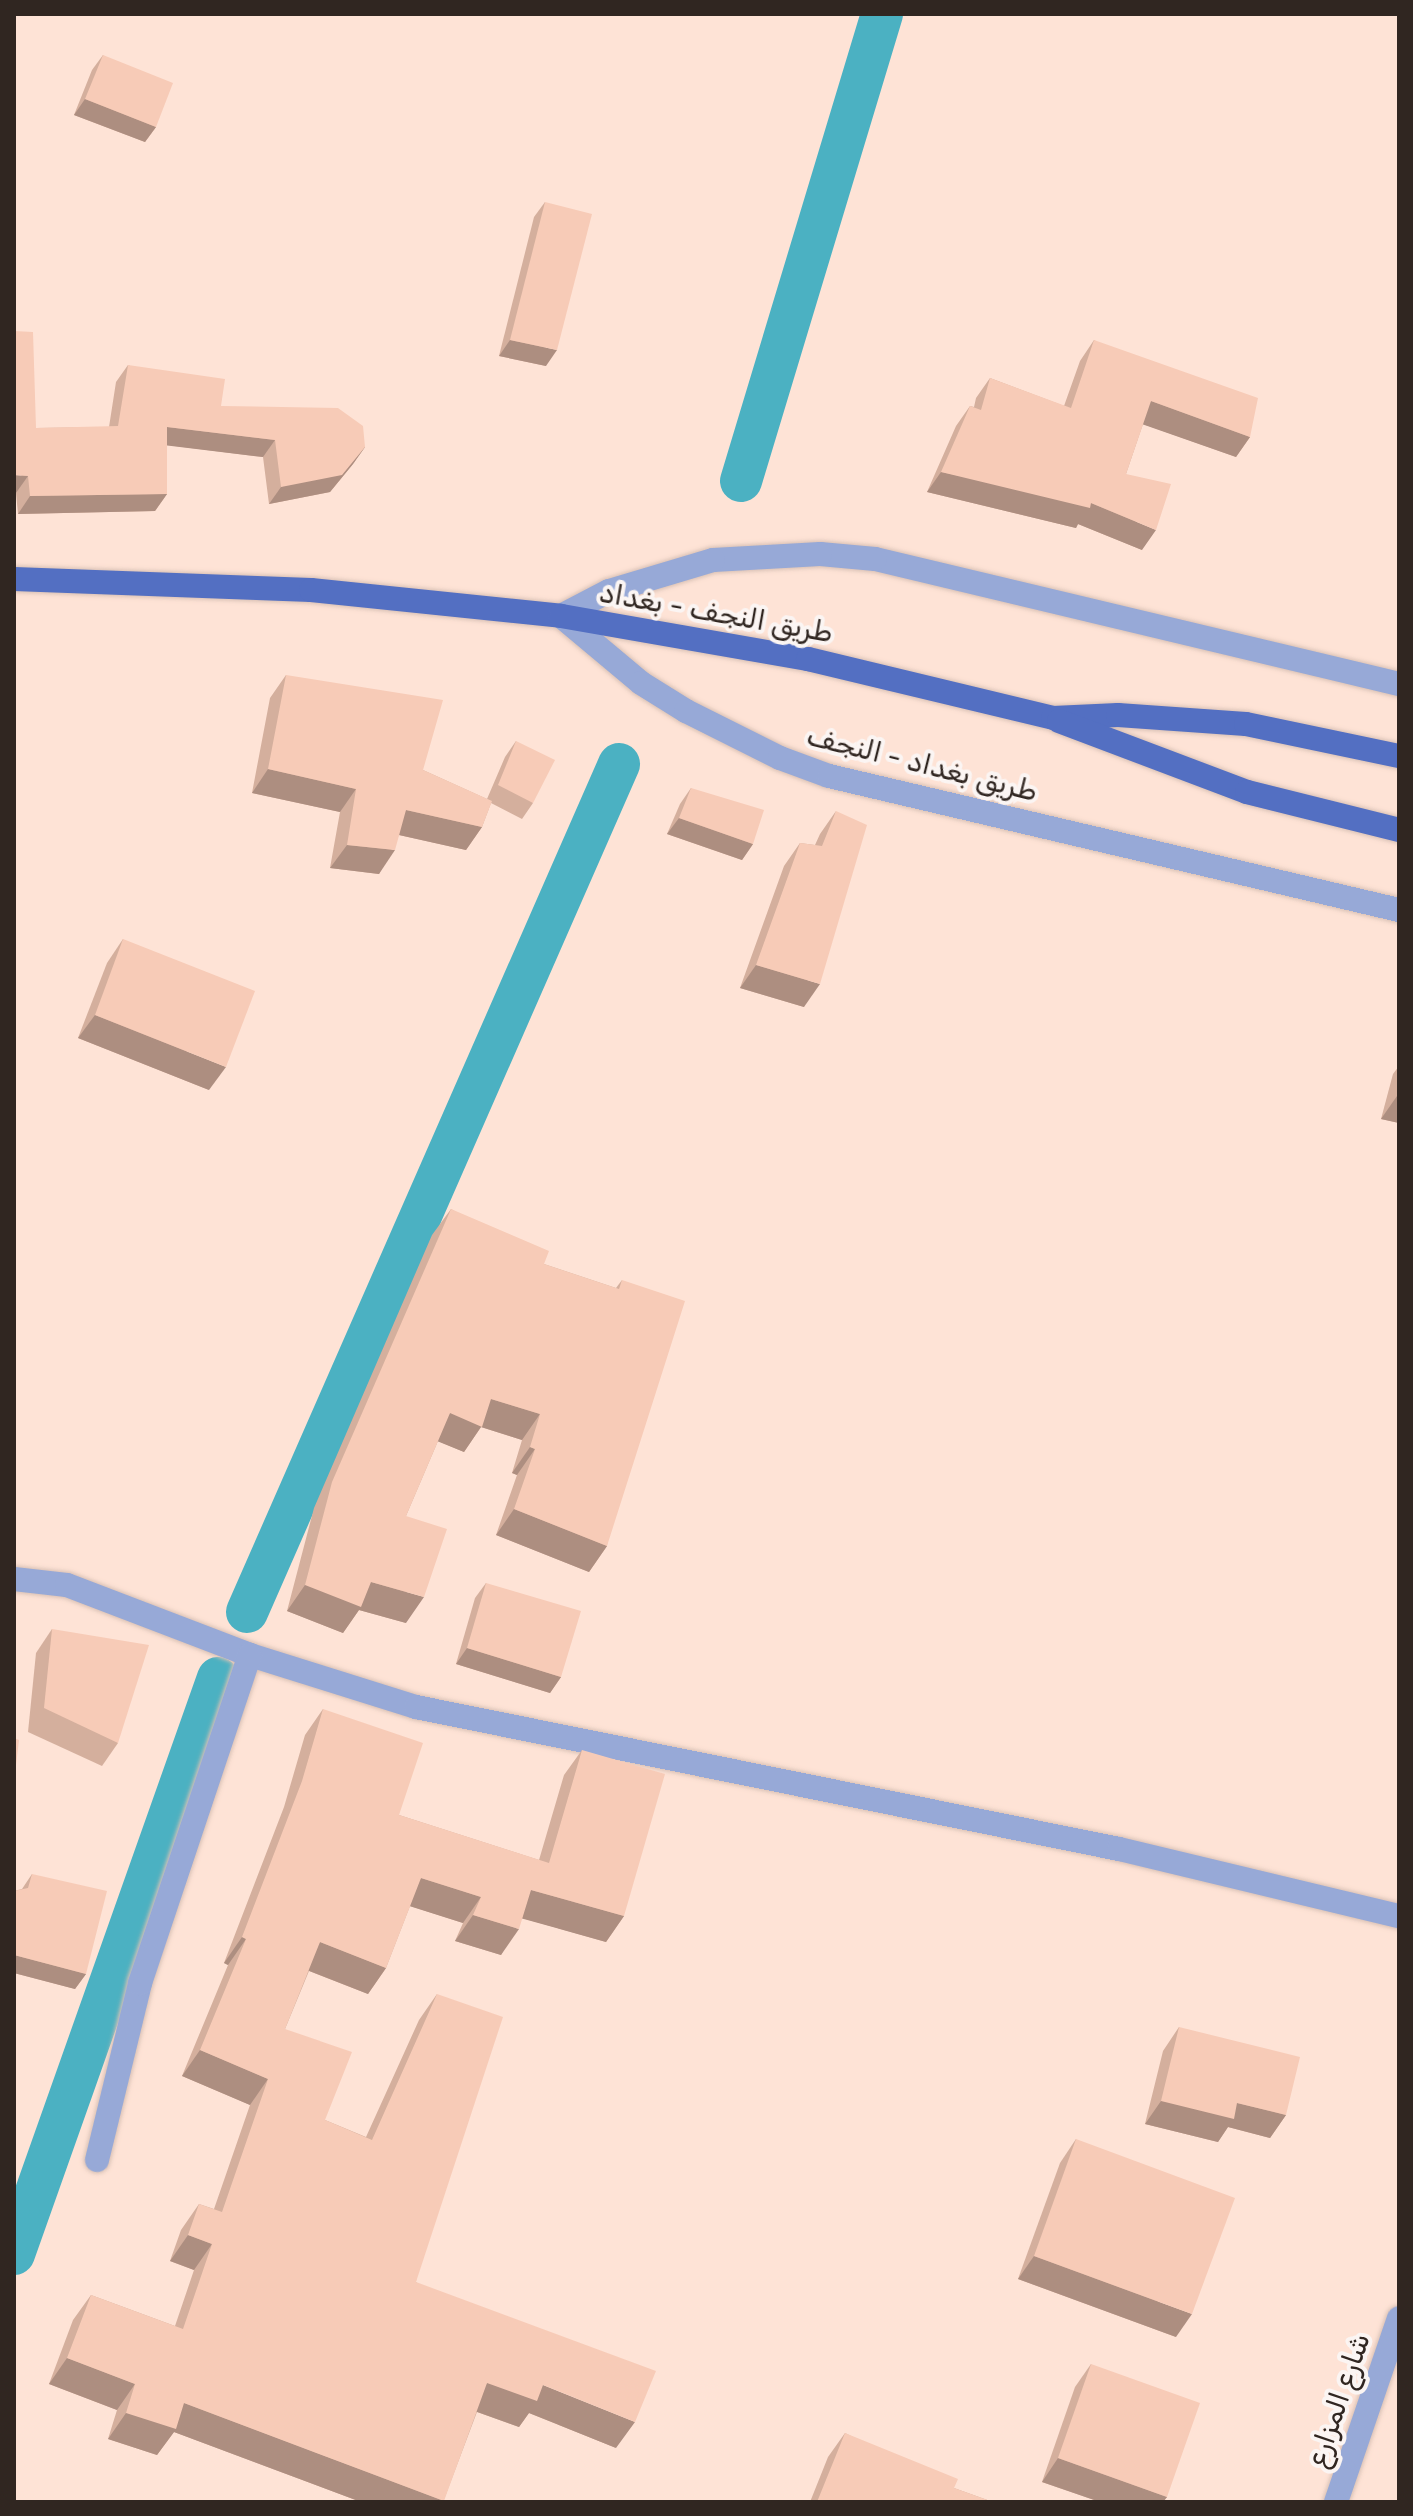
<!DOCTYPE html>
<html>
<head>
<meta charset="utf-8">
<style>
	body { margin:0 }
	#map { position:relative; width:1413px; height:2516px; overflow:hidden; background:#fee3d6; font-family:Rubik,"Noto Naskh Arabic",sans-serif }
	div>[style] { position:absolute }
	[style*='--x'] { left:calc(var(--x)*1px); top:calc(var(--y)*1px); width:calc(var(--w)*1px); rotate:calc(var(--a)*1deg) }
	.canal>* { height:42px; margin:-21px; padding:0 21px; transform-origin:21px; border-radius:21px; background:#4bb1c2 }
	.roads { filter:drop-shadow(0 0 2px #d9c1b5) drop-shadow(0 0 2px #d9c1b5) }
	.minor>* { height:24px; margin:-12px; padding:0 12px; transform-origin:12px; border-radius:12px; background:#97a9d7 }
	.tertiary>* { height:24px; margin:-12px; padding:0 12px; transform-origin:12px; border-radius:12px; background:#97a9d7 }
	.primary>* { height:24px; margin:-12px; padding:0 12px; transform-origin:12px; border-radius:12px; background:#536fc2 }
	.wall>* { inset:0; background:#d4af9d }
	.shaded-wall>* { inset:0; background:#ad8e80 }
	.building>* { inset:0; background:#f7cbb7 }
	span { translate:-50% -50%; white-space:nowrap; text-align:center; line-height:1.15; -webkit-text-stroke:8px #fbf5f3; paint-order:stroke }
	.street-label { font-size:28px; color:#302621 }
	.frame { position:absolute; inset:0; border:16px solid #302621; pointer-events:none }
</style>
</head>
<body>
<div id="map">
	<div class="canal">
		<div style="--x:741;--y:481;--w:488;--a:-73.2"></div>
		<div style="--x:247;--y:1612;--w:926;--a:-66.31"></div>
		<div style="--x:14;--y:2254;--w:611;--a:-70.5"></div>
	</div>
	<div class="roads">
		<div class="minor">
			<div style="--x:1399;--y:684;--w:539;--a:-166.58"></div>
			<div style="--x:875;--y:559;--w:55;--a:-174.8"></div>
			<div style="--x:820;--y:554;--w:107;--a:176.8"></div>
			<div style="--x:713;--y:560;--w:109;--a:163.4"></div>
			<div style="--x:609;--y:591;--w:54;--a:152.5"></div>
			<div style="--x:561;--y:616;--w:104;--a:39.9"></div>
			<div style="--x:641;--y:683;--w:53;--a:31.9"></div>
			<div style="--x:686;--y:711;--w:105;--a:26.6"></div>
			<div style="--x:780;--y:758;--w:52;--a:20.2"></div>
			<div style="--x:829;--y:776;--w:586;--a:13.23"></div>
			<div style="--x:14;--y:1579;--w:53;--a:6.5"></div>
			<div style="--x:67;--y:1585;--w:196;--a:20.9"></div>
			<div style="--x:250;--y:1655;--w:174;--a:17.4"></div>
			<div style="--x:416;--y:1707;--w:717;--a:11.42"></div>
			<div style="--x:1119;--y:1849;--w:288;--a:13.5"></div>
			<div style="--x:97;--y:2160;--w:182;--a:-76.3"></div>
			<div style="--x:140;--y:1983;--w:346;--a:-71.5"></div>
		</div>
		<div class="tertiary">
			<div style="--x:1336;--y:2502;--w:194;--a:-71.1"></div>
		</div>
		<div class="primary">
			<div style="--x:14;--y:579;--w:297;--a:2.1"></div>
			<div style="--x:311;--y:590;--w:251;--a:5.9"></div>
			<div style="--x:561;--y:616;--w:251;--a:9.9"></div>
			<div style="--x:808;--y:659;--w:252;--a:13.5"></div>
			<div style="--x:1053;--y:718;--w:65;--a:-2.6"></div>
			<div style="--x:1118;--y:715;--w:128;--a:4"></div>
			<div style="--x:1246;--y:724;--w:156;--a:11.8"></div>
			<div style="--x:1059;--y:721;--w:201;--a:20.7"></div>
			<div style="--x:1247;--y:792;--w:157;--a:14"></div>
		</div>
	</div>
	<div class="wall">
		<div style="clip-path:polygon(103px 55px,156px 127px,145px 142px,74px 115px,92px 70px)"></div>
		<div style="clip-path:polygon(545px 202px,546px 366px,499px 356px,534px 217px)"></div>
		<div style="clip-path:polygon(1094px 340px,1250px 437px,1236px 457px,1143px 424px,1126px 474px,1142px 550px,1078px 524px,1076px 528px,927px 492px,956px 426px,970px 406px,974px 407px,976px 398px,990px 378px,1064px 406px,1080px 361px)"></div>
		<div style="clip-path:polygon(128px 365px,221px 406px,365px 447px,353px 464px,330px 492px,269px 504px,263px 457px,167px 445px,167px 494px,155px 511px,18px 514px,16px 493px,36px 428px,109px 427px,116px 382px)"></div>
		<div style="clip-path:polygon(286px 675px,423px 770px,487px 799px,505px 757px,516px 741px,533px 803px,522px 819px,491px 803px,482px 827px,466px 850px,399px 835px,379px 874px,330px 868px,340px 812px,252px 793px,270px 698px)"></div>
		<div style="clip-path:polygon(691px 788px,753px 844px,742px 860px,667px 834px,680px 804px)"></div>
		<div style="clip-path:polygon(836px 811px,804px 1007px,740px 988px,784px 866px,800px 843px,815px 845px,820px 834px)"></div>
		<div style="clip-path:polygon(123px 939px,209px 1090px,78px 1038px,107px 963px)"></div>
		<div style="clip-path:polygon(1399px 1066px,1399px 1123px,1381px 1119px,1393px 1074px)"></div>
		<div style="clip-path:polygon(451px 1209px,544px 1264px,616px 1288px,622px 1280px,607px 1546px,589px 1572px,496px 1535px,517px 1475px,512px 1473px,522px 1440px,481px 1427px,464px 1452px,438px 1441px,406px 1516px,406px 1623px,359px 1610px,343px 1633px,287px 1611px,314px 1508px,432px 1235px)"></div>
		<div style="clip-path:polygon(486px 1583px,561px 1677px,550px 1693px,456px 1664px,475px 1598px)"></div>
		<div style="clip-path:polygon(52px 1629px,118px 1743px,102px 1766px,28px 1732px,36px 1653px)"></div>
		<div style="clip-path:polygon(323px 1709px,399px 1815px,539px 1860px,564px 1775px,582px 1750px,624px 1916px,606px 1942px,522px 1918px,501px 1955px,455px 1941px,463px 1923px,410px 1906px,386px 1968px,368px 1994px,309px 1971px,285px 2029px,325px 2120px,366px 2137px,419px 2020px,437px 1994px,416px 2282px,616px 2448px,529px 2413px,519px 2427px,477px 2412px,443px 2502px,361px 2502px,174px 2432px,157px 2455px,108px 2439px,117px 2410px,49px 2384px,73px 2320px,91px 2295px,175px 2326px,194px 2270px,170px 2261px,181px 2230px,199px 2204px,214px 2209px,250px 2105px,182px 2076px,228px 1965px,224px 1963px,284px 1807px,305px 1735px)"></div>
		<div style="clip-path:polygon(32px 1874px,86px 1974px,75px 1989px,14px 1973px,14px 1891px,22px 1889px)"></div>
		<div style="clip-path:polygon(1179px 2027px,1286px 2115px,1270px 2138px,1228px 2127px,1218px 2142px,1145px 2124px,1163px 2051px)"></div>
		<div style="clip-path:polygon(1076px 2139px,1176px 2337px,1018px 2279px,1060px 2163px)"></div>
		<div style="clip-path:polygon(1091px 2364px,1167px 2497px,1163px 2502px,1100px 2502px,1042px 2482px,1075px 2387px)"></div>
		<div style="clip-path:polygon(845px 2433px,954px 2488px,993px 2502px,810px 2502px,828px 2457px)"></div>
	</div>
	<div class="shaded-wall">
		<div style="clip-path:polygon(85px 99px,156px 127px,145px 142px,74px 115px)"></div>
		<div style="clip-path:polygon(510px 340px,557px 350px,546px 366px,499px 356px)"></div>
		<div style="clip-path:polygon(1151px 401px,1250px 437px,1236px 457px,1136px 422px)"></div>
		<div style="clip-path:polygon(167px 427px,275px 440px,263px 457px,155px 444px)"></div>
		<div style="clip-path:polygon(365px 447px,353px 464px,330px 492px,269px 504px,281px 487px)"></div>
		<div style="clip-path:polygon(941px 472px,1091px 503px,1156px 530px,1142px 550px,1078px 524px,1076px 528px,927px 492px)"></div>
		<div style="clip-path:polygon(14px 475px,28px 476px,16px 493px,14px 493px)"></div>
		<div style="clip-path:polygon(167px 494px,155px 511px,18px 514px,30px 496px)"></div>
		<div style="clip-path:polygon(268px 769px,356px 789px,340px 812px,252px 793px)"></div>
		<div style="clip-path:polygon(406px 810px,482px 827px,466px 850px,390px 833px)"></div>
		<div style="clip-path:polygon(679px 818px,753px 844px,742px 860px,667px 834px)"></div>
		<div style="clip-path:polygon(347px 845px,395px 850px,379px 874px,330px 868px)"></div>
		<div style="clip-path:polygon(756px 965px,820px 984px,804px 1007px,740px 988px)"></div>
		<div style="clip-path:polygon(95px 1015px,226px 1067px,209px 1090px,78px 1038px)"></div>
		<div style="clip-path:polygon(1397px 1096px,1399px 1096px,1399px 1123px,1381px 1119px)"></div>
		<div style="clip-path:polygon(491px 1399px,540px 1414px,522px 1440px,481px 1427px,464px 1452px,432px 1439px,450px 1413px)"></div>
		<div style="clip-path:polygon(530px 1447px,535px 1449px,517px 1475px,512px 1473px)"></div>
		<div style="clip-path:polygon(514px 1509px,607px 1546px,589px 1572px,496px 1535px)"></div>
		<div style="clip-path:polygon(371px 1582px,424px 1597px,406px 1623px,359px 1610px,343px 1633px,287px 1611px,305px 1585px)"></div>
		<div style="clip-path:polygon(467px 1648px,561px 1677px,550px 1693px,456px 1664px)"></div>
		<div style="clip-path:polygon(421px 1878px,481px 1897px,463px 1923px,403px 1904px)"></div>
		<div style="clip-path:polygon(531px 1890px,624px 1916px,606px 1942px,513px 1916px)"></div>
		<div style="clip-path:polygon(473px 1915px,519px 1929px,501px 1955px,455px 1941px)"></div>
		<div style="clip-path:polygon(242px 1937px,246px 1939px,228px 1965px,224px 1963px)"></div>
		<div style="clip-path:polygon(320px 1942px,386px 1968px,368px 1994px,302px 1968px)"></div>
		<div style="clip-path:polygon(14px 1955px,86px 1974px,75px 1989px,14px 1973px)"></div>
		<div style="clip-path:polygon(200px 2050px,268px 2079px,250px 2105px,182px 2076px)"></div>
		<div style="clip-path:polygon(1161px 2101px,1237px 2103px,1286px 2115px,1270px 2138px,1228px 2127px,1218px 2142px,1145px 2124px)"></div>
		<div style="clip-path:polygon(188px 2235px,212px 2244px,194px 2270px,170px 2261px)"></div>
		<div style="clip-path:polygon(1034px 2256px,1192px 2314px,1176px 2337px,1018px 2279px)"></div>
		<div style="clip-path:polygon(67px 2358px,135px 2384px,117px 2410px,49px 2384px)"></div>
		<div style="clip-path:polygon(487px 2383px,543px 2385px,635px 2422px,616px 2448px,529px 2413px,519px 2427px,469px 2409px)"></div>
		<div style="clip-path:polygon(184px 2403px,444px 2501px,443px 2502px,361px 2502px,174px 2432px,157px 2455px,108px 2439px,126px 2413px)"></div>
		<div style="clip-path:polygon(1058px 2458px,1167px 2497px,1163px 2502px,1100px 2502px,1042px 2482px)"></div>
	</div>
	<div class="building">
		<div style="clip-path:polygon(103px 55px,173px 83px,156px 127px,85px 99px)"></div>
		<div style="clip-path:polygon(545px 202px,592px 214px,557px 350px,510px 340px)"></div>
		<div style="clip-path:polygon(14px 331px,33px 332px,36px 428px,118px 426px,128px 365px,225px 379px,221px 406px,338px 408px,363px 426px,365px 447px,342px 475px,281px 487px,275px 440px,167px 427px,167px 494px,30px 496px,28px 476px,14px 475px)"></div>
		<div style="clip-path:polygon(1094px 340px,1258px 398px,1250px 437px,1151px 401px,1126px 474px,1171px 484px,1156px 530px,1091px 503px,1090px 508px,941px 472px,970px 406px,981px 410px,990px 378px,1071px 408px)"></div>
		<div style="clip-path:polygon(286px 675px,443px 700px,423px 770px,492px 801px,482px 827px,406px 810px,395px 850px,347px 845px,356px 789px,268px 769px)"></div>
		<div style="clip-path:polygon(516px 741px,555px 760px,533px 803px,498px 785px)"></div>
		<div style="clip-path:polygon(691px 788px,764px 810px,753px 844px,679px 818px)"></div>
		<div style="clip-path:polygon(836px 811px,867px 825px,820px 984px,756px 965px,800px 843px,822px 846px)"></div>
		<div style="clip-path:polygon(123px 939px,255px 991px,226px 1067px,95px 1015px)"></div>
		<div style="clip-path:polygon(451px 1209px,549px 1251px,544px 1264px,619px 1289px,622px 1280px,685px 1301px,607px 1546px,514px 1509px,535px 1449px,530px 1447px,540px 1414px,491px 1399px,482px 1427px,450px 1413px,406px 1516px,447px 1529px,424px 1597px,371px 1582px,361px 1607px,305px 1585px,332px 1482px)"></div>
		<div style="clip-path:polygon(486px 1583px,581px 1611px,561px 1677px,467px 1648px)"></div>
		<div style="clip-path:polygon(52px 1629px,149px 1645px,118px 1743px,44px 1708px)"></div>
		<div style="clip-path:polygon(323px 1709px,423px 1743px,399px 1815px,549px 1863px,582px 1750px,665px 1774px,624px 1916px,531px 1890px,519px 1929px,473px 1915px,481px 1897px,421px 1878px,386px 1968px,320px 1942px,285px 2029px,352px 2052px,325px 2120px,372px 2140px,437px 1994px,503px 2017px,416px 2282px,656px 2371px,635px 2422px,543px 2385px,537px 2401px,487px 2383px,444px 2501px,184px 2403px,176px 2429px,126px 2413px,135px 2384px,67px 2358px,91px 2295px,183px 2329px,212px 2244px,188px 2235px,199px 2204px,222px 2212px,268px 2079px,200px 2050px,246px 1939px,242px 1937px,302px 1781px)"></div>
		<div style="clip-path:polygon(14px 1738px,19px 1740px,14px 1782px)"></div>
		<div style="clip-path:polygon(32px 1874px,107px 1891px,86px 1974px,14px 1955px,14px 1891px,28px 1888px)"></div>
		<div style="clip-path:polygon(1179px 2027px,1300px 2057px,1286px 2115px,1237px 2103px,1234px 2119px,1161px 2101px)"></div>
		<div style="clip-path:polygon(1076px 2139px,1235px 2198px,1192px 2314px,1034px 2256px)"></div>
		<div style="clip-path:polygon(1091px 2364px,1200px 2403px,1167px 2497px,1058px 2458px)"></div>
		<div style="clip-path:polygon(845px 2433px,958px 2479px,954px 2488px,993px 2502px,817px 2502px)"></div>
	</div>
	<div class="street-label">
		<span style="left:716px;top:613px;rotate:10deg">طريق النجف - بغداد</span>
		<span style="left:922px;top:764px;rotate:14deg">طريق بغداد - النجف</span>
		<span style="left:1339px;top:2400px;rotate:-71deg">شارع المزارع</span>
	</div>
	<div class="frame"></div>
</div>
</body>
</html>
